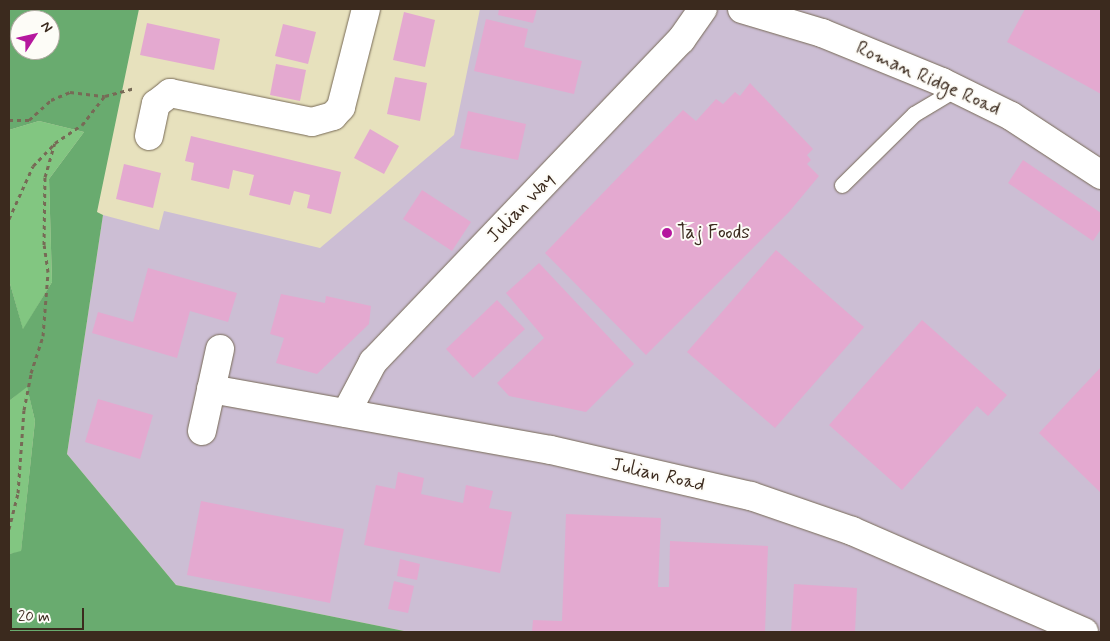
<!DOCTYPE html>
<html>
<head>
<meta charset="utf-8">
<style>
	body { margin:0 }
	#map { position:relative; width:1110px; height:641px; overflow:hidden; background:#e7e1bd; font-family:Mynerve,sans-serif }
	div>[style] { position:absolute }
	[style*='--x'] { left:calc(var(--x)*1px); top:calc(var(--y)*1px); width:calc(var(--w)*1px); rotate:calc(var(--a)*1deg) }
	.industrial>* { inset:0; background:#ccbed4 }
	.green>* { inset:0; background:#82c681 }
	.forest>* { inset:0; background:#69ab6f }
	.building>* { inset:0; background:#e4a9d0 }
	.path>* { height:3px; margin-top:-1.5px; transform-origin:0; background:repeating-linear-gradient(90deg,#776a56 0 4px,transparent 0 8px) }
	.roads { filter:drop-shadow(0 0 1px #776a56) drop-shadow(0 0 1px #776a56) }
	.lane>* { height:15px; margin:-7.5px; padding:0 7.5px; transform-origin:7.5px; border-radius:7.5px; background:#fff }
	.street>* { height:28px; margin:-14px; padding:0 14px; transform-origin:14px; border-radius:14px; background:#fff }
	.dots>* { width:14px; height:14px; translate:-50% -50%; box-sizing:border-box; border:2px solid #fdfcf7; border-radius:50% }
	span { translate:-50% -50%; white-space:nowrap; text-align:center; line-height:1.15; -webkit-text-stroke:4px #fdfcf7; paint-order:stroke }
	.street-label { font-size:19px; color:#3b2a1e }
	.poi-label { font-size:19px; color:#3b2a1e }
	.left { translate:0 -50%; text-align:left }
	.frame { position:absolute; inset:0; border:10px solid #3b2a1e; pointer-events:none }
	.north { position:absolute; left:10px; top:10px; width:50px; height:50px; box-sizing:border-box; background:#fdfcf7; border:1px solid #afa8a0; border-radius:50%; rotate:55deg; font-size:14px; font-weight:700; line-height:20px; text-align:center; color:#3b2a1e }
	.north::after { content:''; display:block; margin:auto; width:18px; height:22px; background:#b5179e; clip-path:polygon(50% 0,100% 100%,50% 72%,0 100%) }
	.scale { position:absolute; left:10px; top:608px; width:74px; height:22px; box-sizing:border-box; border:2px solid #3b2a1e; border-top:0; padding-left:6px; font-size:15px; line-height:18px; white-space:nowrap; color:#3b2a1e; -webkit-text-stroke:4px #fdfcf7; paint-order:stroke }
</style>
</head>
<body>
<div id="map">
	<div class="industrial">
		<div style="clip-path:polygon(480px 9px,1101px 9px,1101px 632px,409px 632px,176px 585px,67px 454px,103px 215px,159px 230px,164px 211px,320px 248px,454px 135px)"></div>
	</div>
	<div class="green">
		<div style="clip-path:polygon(39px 121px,84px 132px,49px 179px,52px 282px,23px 330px,9px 280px,9px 130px)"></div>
		<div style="clip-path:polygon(27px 386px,35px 421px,21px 552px,9px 554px,9px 401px)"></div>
	</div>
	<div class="forest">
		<div style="clip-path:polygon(evenodd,9px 9px,139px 9px,97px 212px,103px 215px,67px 454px,176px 585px,409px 632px,9px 632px,9px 554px,21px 551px,35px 421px,27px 387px,9px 401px,9px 280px,23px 329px,52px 282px,49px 179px,84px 132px,39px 121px,9px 130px,9px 9px,20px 20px,50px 20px,50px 50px,20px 50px,20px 20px)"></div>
	</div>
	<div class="building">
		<div style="clip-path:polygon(499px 9px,537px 9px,533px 23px,498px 15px)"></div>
		<div style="clip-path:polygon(1025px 9px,1101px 9px,1101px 94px,1007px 42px)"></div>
		<div style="clip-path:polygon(404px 12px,435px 20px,425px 67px,393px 60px)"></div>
		<div style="clip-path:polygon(486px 19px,528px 29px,524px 47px,582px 61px,574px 94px,474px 71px)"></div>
		<div style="clip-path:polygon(147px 23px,220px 39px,214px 70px,140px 55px)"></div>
		<div style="clip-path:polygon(283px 24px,316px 32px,308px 64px,275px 56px)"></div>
		<div style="clip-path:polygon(276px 64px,306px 70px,300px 101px,270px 95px)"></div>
		<div style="clip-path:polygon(395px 77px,427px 83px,420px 121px,387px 114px)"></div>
		<div style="clip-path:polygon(750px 83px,813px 149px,807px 155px,811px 160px,807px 164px,819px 176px,789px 212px,646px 355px,545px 253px,683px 110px,696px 121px,716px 99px,723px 104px,735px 92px,740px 96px)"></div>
		<div style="clip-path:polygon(468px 111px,526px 124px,518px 160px,460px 148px)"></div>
		<div style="clip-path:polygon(370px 129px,399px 146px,384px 174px,354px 158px)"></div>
		<div style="clip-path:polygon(191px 136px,341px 172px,331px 214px,307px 208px,310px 195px,294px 191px,290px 205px,249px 195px,254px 175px,233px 170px,229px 189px,191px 180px,194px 163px,185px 161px)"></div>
		<div style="clip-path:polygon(1023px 160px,1101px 213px,1101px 229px,1093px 241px,1008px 183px)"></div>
		<div style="clip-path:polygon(124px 164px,161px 173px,153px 208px,116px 199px)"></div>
		<div style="clip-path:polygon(422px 190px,471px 222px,452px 251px,403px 219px)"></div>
		<div style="clip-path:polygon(776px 250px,864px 327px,775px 428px,687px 352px)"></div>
		<div style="clip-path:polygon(539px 263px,634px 364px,586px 412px,509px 396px,497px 383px,544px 338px,506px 293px)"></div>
		<div style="clip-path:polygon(148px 268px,237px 293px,228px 322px,190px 311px,177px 358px,92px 333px,98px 312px,133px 322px)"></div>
		<div style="clip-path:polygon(281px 294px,325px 303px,326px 296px,371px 306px,369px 324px,317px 374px,276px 363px,284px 338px,270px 334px)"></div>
		<div style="clip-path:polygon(497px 300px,525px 329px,473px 378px,446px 349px)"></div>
		<div style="clip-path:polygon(922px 320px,1007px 395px,988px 416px,977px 406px,902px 490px,829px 425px)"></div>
		<div style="clip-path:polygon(1101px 367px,1101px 493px,1039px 433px)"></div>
		<div style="clip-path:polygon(98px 399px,153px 415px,140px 459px,85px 442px)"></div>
		<div style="clip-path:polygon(398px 472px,424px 478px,421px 494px,463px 503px,466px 485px,493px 491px,489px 508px,512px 512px,500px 573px,364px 545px,376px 485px,395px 489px)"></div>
		<div style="clip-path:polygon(201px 501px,344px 529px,330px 603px,187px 575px)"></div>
		<div style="clip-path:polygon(566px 514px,661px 518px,658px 587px,669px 587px,670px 541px,768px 546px,765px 632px,532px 632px,533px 620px,562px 621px)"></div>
		<div style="clip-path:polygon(400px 559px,420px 564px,417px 580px,397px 576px)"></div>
		<div style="clip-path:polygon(394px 581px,414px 586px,408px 613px,388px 609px)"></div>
		<div style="clip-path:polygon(794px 584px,857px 588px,855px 632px,791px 632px)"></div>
	</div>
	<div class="path">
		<div style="--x:9;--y:120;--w:20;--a:0"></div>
		<div style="--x:29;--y:120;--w:30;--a:-42"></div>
		<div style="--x:51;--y:100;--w:21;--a:-23"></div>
		<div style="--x:70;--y:92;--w:35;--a:7"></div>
		<div style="--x:105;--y:96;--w:31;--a:-15"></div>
		<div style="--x:9;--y:219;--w:58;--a:-65.6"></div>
		<div style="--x:33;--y:166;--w:32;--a:-46"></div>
		<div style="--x:55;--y:143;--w:32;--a:-34"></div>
		<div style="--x:82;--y:125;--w:36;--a:-52"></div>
		<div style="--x:9;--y:529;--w:37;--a:-76"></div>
		<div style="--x:18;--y:493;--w:83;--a:-85.9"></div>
		<div style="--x:24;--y:410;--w:38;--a:-79"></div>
		<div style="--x:31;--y:373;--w:39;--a:-72"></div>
		<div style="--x:43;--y:336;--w:64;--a:-85.5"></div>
		<div style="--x:48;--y:272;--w:27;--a:-98"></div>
		<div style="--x:44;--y:245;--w:68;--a:-89.2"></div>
		<div style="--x:45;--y:177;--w:35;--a:-74"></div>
	</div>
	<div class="roads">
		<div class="lane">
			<div style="--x:842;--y:185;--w:101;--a:-44.6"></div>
			<div style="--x:914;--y:114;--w:49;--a:-30.8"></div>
		</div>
		<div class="street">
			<div style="--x:742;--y:9;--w:84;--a:16.7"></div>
			<div style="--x:822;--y:33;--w:130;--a:22.2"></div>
			<div style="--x:942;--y:82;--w:77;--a:26.2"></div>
			<div style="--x:1011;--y:116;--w:108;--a:33.2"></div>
			<div style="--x:149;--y:136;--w:33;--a:-78"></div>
			<div style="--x:156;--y:104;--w:18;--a:-38"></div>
			<div style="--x:170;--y:93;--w:145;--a:11.5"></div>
			<div style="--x:312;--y:122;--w:22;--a:-16"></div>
			<div style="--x:333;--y:116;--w:12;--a:-48"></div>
			<div style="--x:341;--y:107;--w:101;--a:-75.7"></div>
			<div style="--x:211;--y:389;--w:345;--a:10.2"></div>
			<div style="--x:551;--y:450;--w:205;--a:13"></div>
			<div style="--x:751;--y:496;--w:107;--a:19.1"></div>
			<div style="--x:852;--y:531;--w:253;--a:23.5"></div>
			<div style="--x:346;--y:413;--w:58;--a:-62.1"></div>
			<div style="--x:373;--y:362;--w:446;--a:-46.3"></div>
			<div style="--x:681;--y:40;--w:38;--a:-55"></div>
			<div style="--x:202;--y:431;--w:84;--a:-77.6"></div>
		</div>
	</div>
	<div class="dots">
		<div style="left:667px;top:233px;background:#b5179e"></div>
	</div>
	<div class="street-label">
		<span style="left:928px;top:79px;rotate:24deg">Roman Ridge Road</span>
		<span style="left:521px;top:208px;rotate:-46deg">Julian Way</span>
		<span style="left:658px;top:475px;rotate:13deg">Julian Road</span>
	</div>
	<div class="poi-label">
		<span class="left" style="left:677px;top:233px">Taj Foods</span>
	</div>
	<div class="frame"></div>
	<div class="north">N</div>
	<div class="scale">20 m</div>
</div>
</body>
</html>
